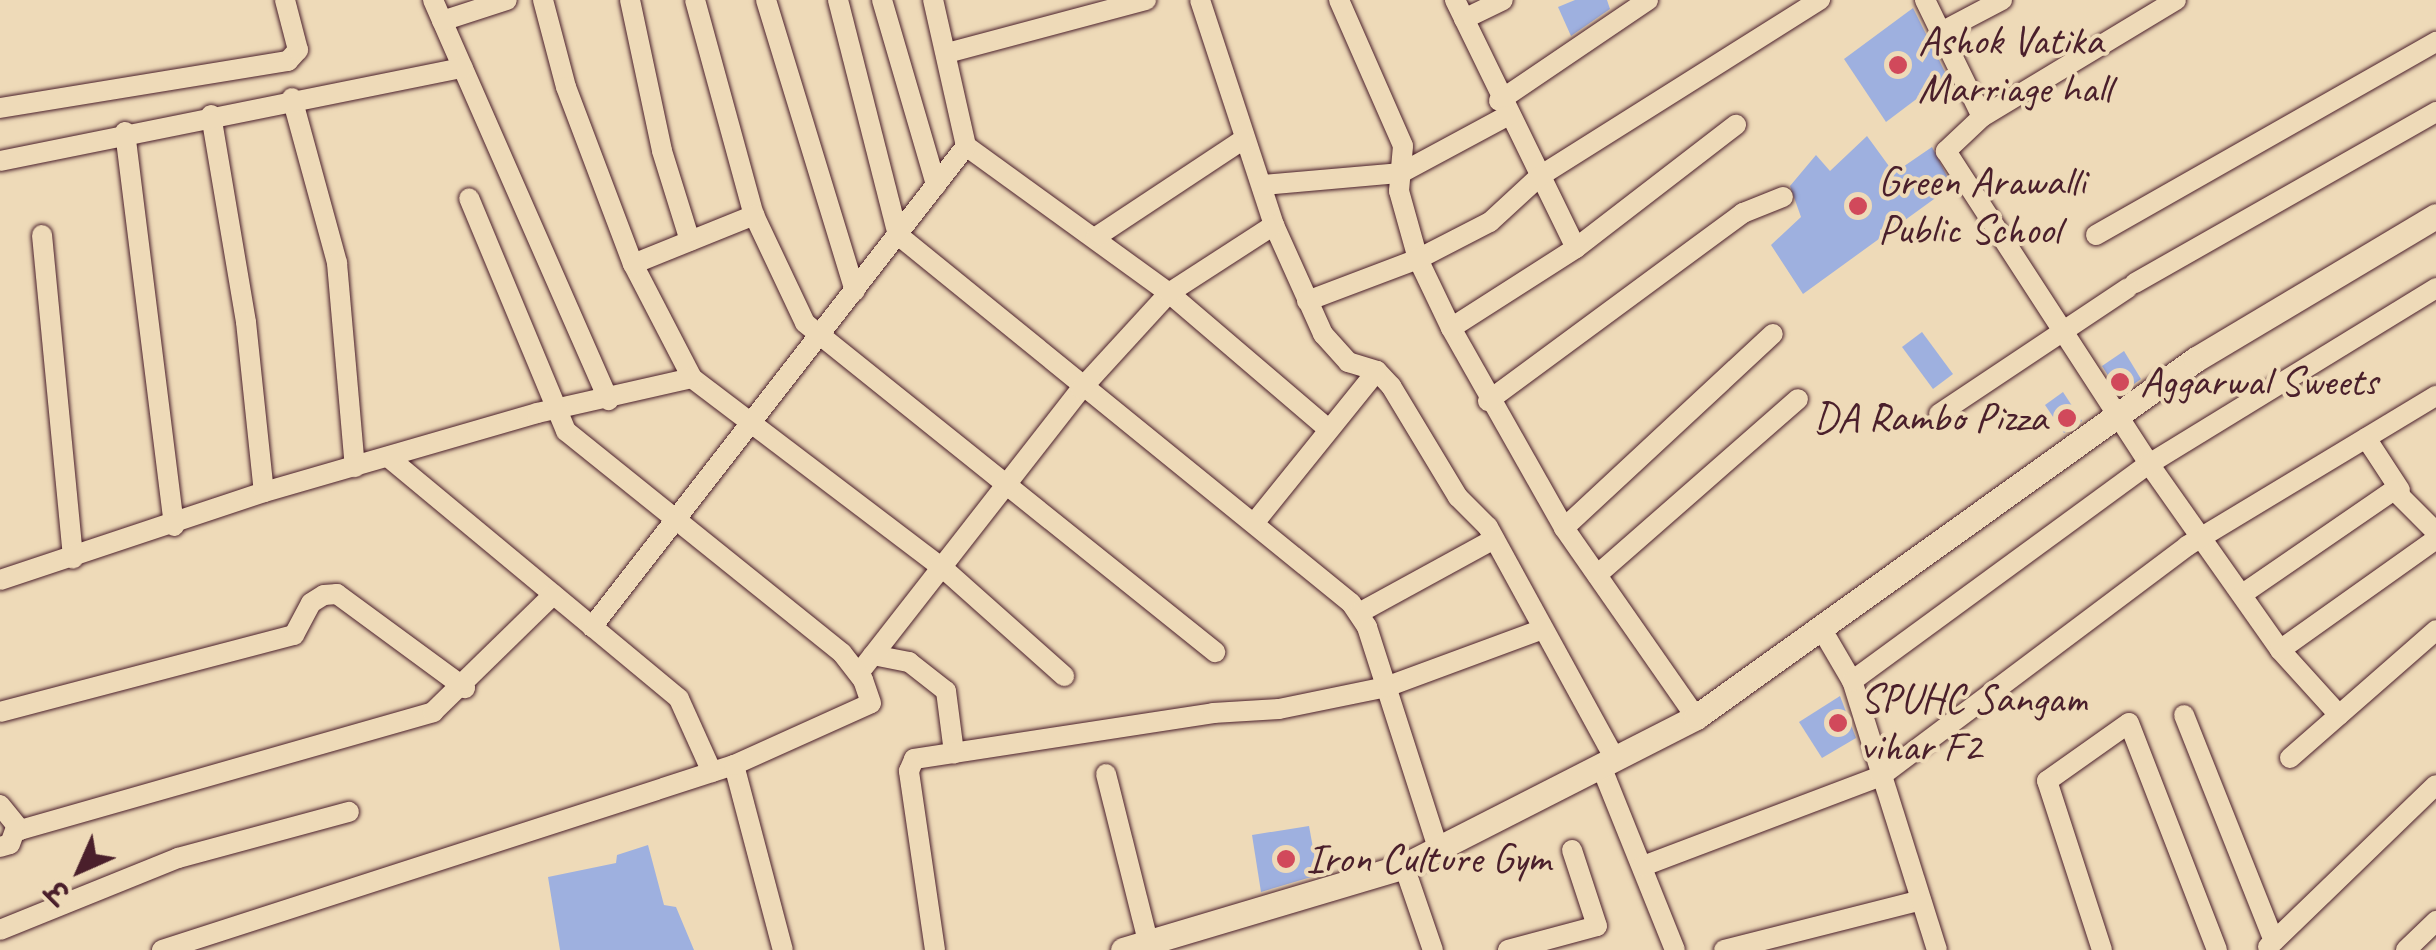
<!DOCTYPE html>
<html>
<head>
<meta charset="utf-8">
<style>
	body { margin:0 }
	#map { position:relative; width:2436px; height:950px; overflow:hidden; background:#eedab8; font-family:Caveat,"Playpen Sans Deva",sans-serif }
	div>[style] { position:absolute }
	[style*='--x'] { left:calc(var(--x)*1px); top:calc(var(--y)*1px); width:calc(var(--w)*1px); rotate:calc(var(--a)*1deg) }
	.building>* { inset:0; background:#9eb0df }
	.roads { filter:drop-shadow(0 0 2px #4a1f2b) drop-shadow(0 0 2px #4a1f2b) }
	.minor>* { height:20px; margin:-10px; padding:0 10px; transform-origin:10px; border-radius:10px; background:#eedab8 }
	.tertiary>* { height:25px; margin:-12.5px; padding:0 12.5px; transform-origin:12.5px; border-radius:12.5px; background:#eedab8 }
	.dots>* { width:28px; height:28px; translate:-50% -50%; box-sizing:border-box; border:5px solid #eedab8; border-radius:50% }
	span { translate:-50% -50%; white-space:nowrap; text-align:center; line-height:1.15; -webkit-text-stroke:8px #eedab8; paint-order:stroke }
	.poi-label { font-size:42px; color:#4a1f2b }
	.left { translate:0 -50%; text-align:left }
	.right { translate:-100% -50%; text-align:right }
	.north { position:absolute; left:30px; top:820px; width:100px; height:100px; -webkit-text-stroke:8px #eedab8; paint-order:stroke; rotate:225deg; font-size:28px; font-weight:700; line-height:40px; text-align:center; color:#4a1f2b }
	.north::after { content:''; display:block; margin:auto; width:35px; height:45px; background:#4a1f2b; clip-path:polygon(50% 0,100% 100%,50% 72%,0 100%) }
</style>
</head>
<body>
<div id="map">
	<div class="building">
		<div style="clip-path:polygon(1575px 0,1607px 0,1610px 9px,1571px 36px,1558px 7px)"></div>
		<div style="clip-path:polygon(1913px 8px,1947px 76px,1886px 122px,1844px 59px)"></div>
		<div style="clip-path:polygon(1867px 136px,1894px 173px,1932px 147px,1952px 186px,1803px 294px,1771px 245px,1801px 217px,1790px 186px,1816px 155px,1830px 171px)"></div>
		<div style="clip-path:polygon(1922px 332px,1953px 374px,1933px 389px,1902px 347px)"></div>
		<div style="clip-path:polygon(2124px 351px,2141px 379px,2120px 394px,2102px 366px)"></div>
		<div style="clip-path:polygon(2063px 392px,2082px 421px,2064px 433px,2045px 405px)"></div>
		<div style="clip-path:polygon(1840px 696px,1856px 738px,1822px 758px,1799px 722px)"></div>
		<div style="clip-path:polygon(1309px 826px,1318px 875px,1261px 892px,1252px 835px)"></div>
		<div style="clip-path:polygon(648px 845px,664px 905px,676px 907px,694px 950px,560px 950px,548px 877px,616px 863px,617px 855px)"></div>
	</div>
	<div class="roads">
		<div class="minor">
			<div style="--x:433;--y:0;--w:437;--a:66.3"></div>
			<div style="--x:543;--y:0;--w:90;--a:75.2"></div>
			<div style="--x:566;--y:87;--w:189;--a:69.3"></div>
			<div style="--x:633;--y:264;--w:128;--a:62.6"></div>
			<div style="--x:692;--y:378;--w:316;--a:37.2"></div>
			<div style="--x:944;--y:569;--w:161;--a:41.7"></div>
			<div style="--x:630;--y:0;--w:154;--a:78"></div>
			<div style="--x:662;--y:151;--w:94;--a:72.7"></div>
			<div style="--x:695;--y:0;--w:223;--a:74.7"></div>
			<div style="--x:754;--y:215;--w:119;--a:64.7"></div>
			<div style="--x:805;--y:323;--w:526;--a:38.74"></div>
			<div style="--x:766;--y:0;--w:304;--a:73"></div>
			<div style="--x:838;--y:0;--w:243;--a:75.7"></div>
			<div style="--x:898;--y:235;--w:584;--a:39.09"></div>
			<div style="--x:1351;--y:603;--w:29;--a:56"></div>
			<div style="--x:1367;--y:627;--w:232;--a:72.2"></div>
			<div style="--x:882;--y:0;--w:193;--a:73.7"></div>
			<div style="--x:1200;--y:0;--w:237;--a:71.8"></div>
			<div style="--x:1274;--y:225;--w:120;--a:65.8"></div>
			<div style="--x:1323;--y:334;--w:38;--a:48"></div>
			<div style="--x:1348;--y:362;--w:30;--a:17"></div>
			<div style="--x:1377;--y:371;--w:21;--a:47"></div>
			<div style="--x:1391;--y:386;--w:130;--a:58.9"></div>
			<div style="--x:1458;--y:497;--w:42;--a:45"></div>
			<div style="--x:1488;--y:527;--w:264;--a:61.3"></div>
			<div style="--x:1339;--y:0;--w:159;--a:66.3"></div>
			<div style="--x:1403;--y:146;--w:45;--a:95.1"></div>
			<div style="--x:1399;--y:191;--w:71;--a:74.4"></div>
			<div style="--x:1418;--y:259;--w:76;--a:64.4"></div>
			<div style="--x:1451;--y:328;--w:230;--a:60.5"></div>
			<div style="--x:1564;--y:528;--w:231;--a:55.1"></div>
			<div style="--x:1455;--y:0;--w:276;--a:64"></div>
			<div style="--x:1925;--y:0;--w:130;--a:64"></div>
			<div style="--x:2176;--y:0;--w:227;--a:148.9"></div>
			<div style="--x:1982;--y:117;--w:50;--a:136.6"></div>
			<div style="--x:1946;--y:151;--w:373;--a:57"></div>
			<div style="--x:2149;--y:464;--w:228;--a:54.8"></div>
			<div style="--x:1464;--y:19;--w:43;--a:-26"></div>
			<div style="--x:442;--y:21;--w:68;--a:-17.9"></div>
			<div style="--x:1941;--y:32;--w:69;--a:-27.7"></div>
			<div style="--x:947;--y:53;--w:206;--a:-14.9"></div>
			<div style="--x:292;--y:98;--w:171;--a:74.7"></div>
			<div style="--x:337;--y:263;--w:205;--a:85"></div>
			<div style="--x:1499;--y:101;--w:180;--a:-34.1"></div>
			<div style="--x:0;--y:108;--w:292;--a:-9.3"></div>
			<div style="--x:288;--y:61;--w:15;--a:-48"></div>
			<div style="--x:298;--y:50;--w:52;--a:-104.6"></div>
			<div style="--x:211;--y:115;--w:210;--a:80.4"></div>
			<div style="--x:246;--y:322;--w:171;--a:84"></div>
			<div style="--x:125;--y:132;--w:397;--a:82.9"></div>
			<div style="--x:966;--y:146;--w:251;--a:35.9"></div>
			<div style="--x:1169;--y:293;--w:208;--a:40.5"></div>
			<div style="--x:0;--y:161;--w:472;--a:-11.4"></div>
			<div style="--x:1263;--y:185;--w:139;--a:-5"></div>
			<div style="--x:1401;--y:173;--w:120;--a:-28.3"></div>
			<div style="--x:42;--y:235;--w:325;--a:84.5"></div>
			<div style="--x:2096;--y:235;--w:391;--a:-29.6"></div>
			<div style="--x:1096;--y:237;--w:178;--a:-33.5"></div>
			<div style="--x:633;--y:264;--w:131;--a:-22"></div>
			<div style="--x:2135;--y:283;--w:346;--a:-29.6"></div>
			<div style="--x:1307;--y:301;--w:119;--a:-20.7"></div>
			<div style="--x:1418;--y:259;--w:81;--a:-27.2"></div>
			<div style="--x:1490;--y:222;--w:68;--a:-42.6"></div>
			<div style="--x:1540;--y:176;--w:331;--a:-32.2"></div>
			<div style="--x:1451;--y:328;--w:148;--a:-32.6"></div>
			<div style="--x:1576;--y:248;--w:202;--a:-37.6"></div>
			<div style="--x:1488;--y:401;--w:317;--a:-36.4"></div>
			<div style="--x:1743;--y:213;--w:43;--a:-21.8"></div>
			<div style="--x:1939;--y:414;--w:227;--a:-33.7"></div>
			<div style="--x:2366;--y:438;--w:62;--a:56.8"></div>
			<div style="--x:388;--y:457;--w:378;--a:39.7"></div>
			<div style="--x:679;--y:699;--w:80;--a:65.7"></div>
			<div style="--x:1255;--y:522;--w:194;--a:-51.1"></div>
			<div style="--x:1564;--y:528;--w:285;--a:-42.9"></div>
			<div style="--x:1597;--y:575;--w:267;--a:-41.2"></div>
			<div style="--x:0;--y:580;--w:278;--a:-18.4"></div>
			<div style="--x:264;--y:492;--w:284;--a:-16.1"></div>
			<div style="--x:537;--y:413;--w:159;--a:-12.7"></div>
			<div style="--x:2244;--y:593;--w:182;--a:-34.5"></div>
			<div style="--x:2394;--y:490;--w:59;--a:45"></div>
			<div style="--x:1359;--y:613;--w:154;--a:-28.7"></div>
			<div style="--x:592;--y:627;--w:609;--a:-52.13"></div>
			<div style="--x:966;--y:146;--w:150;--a:-102.7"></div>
			<div style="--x:1821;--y:628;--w:61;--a:59.7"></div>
			<div style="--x:873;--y:655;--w:37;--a:11"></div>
			<div style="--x:909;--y:662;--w:47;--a:38.1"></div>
			<div style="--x:946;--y:691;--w:63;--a:82.6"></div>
			<div style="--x:859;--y:673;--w:360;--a:-52"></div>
			<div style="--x:1081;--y:389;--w:130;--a:-47.5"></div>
			<div style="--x:1169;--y:293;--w:125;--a:-32.9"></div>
			<div style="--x:0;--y:712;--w:304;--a:-14.7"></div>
			<div style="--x:294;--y:635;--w:36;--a:-62"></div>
			<div style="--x:311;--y:603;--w:15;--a:-32"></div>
			<div style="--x:324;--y:595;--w:13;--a:-4"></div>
			<div style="--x:337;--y:594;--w:159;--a:36.3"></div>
			<div style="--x:2184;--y:715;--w:243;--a:68.3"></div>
			<div style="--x:2339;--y:715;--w:88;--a:-132.2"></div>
			<div style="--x:2280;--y:650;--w:191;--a:-35.4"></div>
			<div style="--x:2290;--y:758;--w:194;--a:-41.2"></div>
			<div style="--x:734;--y:765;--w:191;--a:75.2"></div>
			<div style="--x:1601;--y:766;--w:198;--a:68.1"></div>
			<div style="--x:1106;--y:774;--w:172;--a:75.9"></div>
			<div style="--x:0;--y:805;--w:32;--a:51"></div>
			<div style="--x:20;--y:830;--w:430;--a:-15.9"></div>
			<div style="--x:433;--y:712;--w:168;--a:-44.3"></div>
			<div style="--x:0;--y:847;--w:10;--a:-17"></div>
			<div style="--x:10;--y:844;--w:15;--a:-70"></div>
			<div style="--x:1404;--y:866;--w:89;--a:71"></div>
			<div style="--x:1643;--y:866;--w:254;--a:-20.7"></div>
			<div style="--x:1881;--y:776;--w:383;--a:-36.9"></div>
			<div style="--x:2187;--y:546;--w:291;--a:-31.1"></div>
			<div style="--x:0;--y:930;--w:192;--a:-22"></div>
			<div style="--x:178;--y:858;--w:177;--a:-15.1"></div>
			<div style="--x:2268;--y:947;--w:233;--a:-44"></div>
			<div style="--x:162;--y:950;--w:601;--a:-17.92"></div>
			<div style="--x:734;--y:765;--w:150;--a:-24.3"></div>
			<div style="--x:871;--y:703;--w:24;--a:-109"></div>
			<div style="--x:863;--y:680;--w:34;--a:-128"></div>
			<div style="--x:842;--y:653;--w:354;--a:-141.2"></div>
			<div style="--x:566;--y:431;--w:252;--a:-112.6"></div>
			<div style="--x:935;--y:950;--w:181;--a:-98.3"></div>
			<div style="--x:909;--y:771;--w:13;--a:-67"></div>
			<div style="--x:914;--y:759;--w:303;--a:-8.7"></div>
			<div style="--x:1213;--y:713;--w:66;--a:-3.5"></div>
			<div style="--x:1279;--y:709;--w:109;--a:-11.6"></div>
			<div style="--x:1386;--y:687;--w:167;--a:-20.3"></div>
			<div style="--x:1508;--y:950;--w:92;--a:-15.1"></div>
			<div style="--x:1597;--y:926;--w:80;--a:-108.2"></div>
			<div style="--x:1724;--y:950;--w:203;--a:-14.2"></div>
			<div style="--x:1937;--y:950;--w:282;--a:-107.5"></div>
			<div style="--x:1852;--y:681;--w:368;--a:-36.2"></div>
			<div style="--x:2149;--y:464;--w:337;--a:-31.5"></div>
			<div style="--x:2102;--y:950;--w:178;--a:-108"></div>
			<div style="--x:2047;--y:781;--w:100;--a:-35.3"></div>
			<div style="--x:2129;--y:723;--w:243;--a:68.8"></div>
			<div style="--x:2406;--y:950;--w:42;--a:-44"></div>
		</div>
		<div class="tertiary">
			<div style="--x:1123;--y:950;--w:293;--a:-16.6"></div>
			<div style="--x:1404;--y:866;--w:328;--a:-27"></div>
			<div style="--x:1696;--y:717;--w:615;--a:-35.6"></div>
			<div style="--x:2196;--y:359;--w:279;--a:-30.8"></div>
		</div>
	</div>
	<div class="dots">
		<div style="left:1898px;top:65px;background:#d1495b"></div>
		<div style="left:1858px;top:206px;background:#d1495b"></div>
		<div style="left:2120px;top:382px;background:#d1495b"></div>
		<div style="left:2067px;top:418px;background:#d1495b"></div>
		<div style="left:1838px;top:723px;background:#d1495b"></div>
		<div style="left:1286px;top:859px;background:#d1495b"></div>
	</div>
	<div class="poi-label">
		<span class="left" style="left:1918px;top:65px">Ashok Vatika<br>Marriage hall</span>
		<span class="left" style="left:1878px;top:206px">Green Arawalli<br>Public School</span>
		<span class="left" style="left:2140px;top:382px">Aggarwal Sweets</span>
		<span class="right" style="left:2047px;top:418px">DA Rambo Pizza</span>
		<span class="left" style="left:1860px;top:723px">SPUHC Sangam<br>vihar F2</span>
		<span class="left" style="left:1306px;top:859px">Iron Culture Gym</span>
	</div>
	<div class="north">उ</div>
</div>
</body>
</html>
